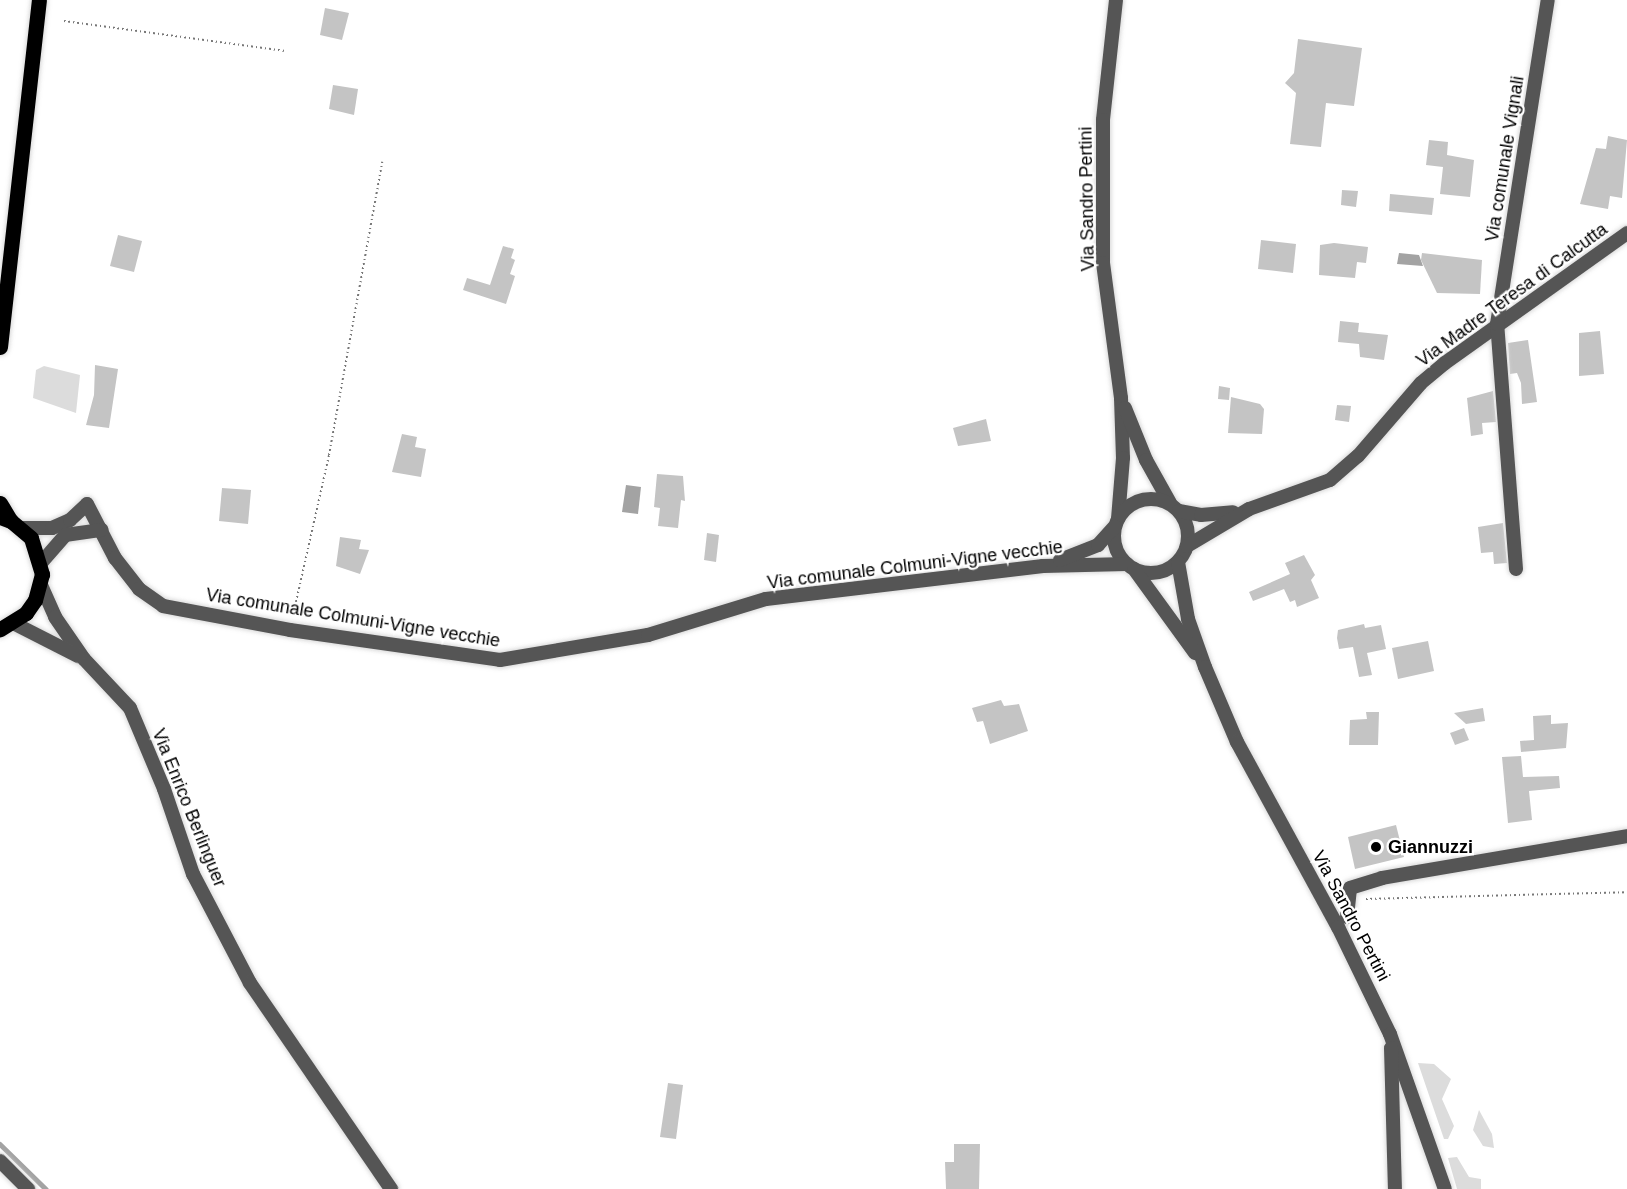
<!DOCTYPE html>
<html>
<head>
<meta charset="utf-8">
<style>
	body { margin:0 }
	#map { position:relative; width:1627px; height:1189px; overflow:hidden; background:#fff; font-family:Arial,sans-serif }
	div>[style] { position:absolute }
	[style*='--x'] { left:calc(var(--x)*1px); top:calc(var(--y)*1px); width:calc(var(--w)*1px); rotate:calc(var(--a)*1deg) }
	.green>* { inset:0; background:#dcdcdc }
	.water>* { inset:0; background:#a3a3a3 }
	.stream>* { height:4.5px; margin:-2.25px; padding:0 2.25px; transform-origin:2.25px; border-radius:2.25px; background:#a3a3a3 }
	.building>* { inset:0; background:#c4c4c4 }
	.path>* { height:2px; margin-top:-1px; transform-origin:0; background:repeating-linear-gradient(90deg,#777 0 1.5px,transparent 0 4.5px) }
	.roads { filter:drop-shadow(0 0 2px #dbdbdb) drop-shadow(0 0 2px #dbdbdb) }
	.minor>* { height:14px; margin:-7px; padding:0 7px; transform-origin:7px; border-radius:7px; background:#555 }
	.minor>.ring { margin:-7px; padding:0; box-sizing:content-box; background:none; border:14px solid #555; border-radius:50% }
	.major>* { height:15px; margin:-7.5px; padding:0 7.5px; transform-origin:7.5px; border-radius:7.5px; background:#000 }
	.dots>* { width:16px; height:16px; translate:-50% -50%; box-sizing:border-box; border:3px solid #fff; border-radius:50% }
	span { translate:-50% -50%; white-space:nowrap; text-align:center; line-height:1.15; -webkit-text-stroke:4.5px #fff; paint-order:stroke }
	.street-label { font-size:18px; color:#000 }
	.poi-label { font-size:18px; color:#000; font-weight:700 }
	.left { translate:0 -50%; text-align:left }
</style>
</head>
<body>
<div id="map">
	<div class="green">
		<div style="clip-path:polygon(44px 366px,80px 375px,76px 413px,33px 398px,36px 370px)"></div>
		<div style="clip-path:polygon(1418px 1063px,1434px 1064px,1451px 1079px,1442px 1099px,1454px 1126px,1448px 1139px,1444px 1139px)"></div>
		<div style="clip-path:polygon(1479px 1110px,1492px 1134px,1494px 1148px,1483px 1146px,1473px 1130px)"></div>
		<div style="clip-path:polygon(1457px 1157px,1469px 1177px,1481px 1179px,1481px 1189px,1457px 1189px,1448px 1158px)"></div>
	</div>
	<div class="water">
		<div style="clip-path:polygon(1399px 253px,1419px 255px,1423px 266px,1397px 264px)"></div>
		<div style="clip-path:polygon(626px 485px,641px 487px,638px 514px,622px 512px)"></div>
	</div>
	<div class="stream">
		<div style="--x:0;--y:1144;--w:64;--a:44.4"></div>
	</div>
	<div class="building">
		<div style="clip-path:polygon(325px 8px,349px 13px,342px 40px,320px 35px)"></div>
		<div style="clip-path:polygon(1298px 39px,1362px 48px,1354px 106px,1326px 103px,1321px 147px,1290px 144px,1296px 93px,1285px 83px,1294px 73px)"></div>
		<div style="clip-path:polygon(333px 85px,358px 89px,354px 115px,329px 109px)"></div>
		<div style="clip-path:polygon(1608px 136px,1627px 140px,1622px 198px,1610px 196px,1608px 209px,1580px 204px,1596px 148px,1606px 149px)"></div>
		<div style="clip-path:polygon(1429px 140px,1448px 142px,1447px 155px,1474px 160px,1470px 197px,1440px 194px,1443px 167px,1426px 165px)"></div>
		<div style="clip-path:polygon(1342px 190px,1358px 191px,1356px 207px,1341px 205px)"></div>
		<div style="clip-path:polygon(1390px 194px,1434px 198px,1432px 215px,1389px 211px)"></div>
		<div style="clip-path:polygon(118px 235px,142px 241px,134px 272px,110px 266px)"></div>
		<div style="clip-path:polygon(1261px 240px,1296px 244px,1293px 273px,1258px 269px)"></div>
		<div style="clip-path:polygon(1334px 243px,1368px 247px,1366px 263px,1357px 262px,1355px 278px,1319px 275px,1320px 245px)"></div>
		<div style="clip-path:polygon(503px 246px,514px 249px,511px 258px,515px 260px,510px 274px,515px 276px,506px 304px,463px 290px,467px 278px,490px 285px)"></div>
		<div style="clip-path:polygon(1422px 253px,1482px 260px,1480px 294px,1437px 293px,1421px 260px)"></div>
		<div style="clip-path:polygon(1340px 321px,1359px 323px,1358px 332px,1388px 335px,1384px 360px,1360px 357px,1359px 344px,1338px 342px)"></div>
		<div style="clip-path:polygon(1600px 331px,1604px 374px,1579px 376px,1579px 333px)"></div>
		<div style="clip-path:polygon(1528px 340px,1537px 402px,1522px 404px,1521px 383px,1517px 373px,1510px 374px,1508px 343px)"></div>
		<div style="clip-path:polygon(95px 365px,118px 369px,109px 428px,86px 425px,94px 395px)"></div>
		<div style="clip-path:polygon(1219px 386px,1230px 388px,1229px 400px,1218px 399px)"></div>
		<div style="clip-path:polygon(1493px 391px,1496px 422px,1482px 423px,1483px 434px,1471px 436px,1467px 398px)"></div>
		<div style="clip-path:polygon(1231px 397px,1260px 404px,1264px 409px,1262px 434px,1228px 433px)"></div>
		<div style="clip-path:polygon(1337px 405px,1351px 406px,1349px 422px,1335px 420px)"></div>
		<div style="clip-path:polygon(986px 419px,991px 441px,958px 446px,953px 428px)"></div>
		<div style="clip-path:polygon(402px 434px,417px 437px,415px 447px,426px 449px,421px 477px,392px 472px)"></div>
		<div style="clip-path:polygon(657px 474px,683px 476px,685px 501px,681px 500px,678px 528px,658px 526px,660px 508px,654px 507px)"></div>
		<div style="clip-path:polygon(222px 488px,251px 490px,248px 524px,219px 521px)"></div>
		<div style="clip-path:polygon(1503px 523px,1507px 563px,1494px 564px,1493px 552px,1481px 553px,1478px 527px)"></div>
		<div style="clip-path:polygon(707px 533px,719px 535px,716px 562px,704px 560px)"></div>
		<div style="clip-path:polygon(340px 537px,361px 540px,359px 549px,369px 550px,360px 574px,336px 566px)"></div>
		<div style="clip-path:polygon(1304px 555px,1315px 575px,1311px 580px,1319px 598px,1297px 607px,1295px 600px,1290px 602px,1284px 589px,1253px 601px,1249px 592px,1290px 574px,1285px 563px)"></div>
		<div style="clip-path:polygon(1364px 624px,1365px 628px,1381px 625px,1386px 649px,1367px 653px,1372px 675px,1359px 677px,1353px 647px,1339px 649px,1337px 638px,1338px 630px)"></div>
		<div style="clip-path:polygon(1428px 641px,1434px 671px,1398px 679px,1392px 648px)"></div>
		<div style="clip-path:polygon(1001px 700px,1004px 706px,1019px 704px,1028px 731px,990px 744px,983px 721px,977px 722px,972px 708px)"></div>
		<div style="clip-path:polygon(1483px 708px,1485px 721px,1466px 724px,1454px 713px)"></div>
		<div style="clip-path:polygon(1366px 712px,1379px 712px,1378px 745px,1349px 745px,1350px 720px,1367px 719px)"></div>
		<div style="clip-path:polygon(1551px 715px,1551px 724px,1568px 723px,1566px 748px,1521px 752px,1520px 741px,1534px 740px,1533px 716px)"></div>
		<div style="clip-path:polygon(1464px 728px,1469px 740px,1455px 745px,1450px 733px)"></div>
		<div style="clip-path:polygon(1521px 756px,1523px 777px,1559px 776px,1560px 788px,1529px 791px,1532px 820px,1508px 823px,1502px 757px)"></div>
		<div style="clip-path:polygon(1396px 825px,1404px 857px,1355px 869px,1348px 837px)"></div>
		<div style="clip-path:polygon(668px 1083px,683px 1085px,676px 1139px,660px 1137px)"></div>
		<div style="clip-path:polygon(954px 1144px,980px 1144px,979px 1189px,946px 1189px,945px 1162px,954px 1162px)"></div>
	</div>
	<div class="path">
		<div style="--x:64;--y:21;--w:224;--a:7.7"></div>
		<div style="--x:293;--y:615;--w:164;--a:-77.3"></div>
		<div style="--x:329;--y:455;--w:298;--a:-79.7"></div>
		<div style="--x:1366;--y:899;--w:261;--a:-1.5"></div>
	</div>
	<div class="roads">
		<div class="minor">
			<div style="--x:1116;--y:0;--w:121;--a:96.2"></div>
			<div style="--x:1103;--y:120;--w:143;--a:90"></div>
			<div style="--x:1103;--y:263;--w:136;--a:82.4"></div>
			<div style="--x:1121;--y:398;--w:60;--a:88.1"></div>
			<div style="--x:1123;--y:458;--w:61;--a:94.7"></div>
			<div style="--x:1125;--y:408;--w:56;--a:68"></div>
			<div style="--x:1146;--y:460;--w:49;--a:60.8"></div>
			<div class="ring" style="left:1114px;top:499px;width:60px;height:60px"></div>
			<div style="--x:1179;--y:511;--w:22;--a:10"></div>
			<div style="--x:1201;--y:515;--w:32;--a:-5"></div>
			<div style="--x:21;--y:528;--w:31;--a:0"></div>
			<div style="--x:52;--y:528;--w:20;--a:-24"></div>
			<div style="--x:70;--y:520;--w:23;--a:-43"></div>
			<div style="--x:87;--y:504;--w:61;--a:62.6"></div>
			<div style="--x:115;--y:558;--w:39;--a:52"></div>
			<div style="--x:139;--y:589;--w:29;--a:35"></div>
			<div style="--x:163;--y:606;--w:129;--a:10.7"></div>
			<div style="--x:290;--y:630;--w:212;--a:8.1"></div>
			<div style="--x:500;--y:660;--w:150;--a:-9.6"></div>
			<div style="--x:648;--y:635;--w:123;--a:-17"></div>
			<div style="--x:766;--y:599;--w:279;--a:-6.8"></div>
			<div style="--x:1043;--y:566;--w:84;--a:-1.4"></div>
			<div style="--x:1187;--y:546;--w:72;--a:-30.8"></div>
			<div style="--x:1249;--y:509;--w:86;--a:-19.7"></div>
			<div style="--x:1330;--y:480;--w:37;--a:-41"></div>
			<div style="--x:1358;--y:456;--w:96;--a:-49.2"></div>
			<div style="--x:1421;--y:383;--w:31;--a:-40"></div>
			<div style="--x:1445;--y:363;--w:224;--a:-35.5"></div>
			<div style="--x:1060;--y:560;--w:41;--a:-21.5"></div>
			<div style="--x:1098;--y:545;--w:25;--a:-48"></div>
			<div style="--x:1178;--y:562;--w:58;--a:80"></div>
			<div style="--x:1188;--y:619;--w:51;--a:70.5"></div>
			<div style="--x:1205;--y:667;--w:82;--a:66.9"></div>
			<div style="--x:1237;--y:742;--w:211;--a:61.4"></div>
			<div style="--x:1338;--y:927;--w:119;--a:64.1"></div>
			<div style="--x:1390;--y:1034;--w:164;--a:70.5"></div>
			<div style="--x:41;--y:563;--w:37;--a:-49"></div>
			<div style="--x:65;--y:535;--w:37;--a:-8"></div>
			<div style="--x:1134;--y:569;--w:104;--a:54"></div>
			<div style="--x:1516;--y:569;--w:246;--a:-94.4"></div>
			<div style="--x:1497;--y:324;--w:328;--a:-81.1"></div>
			<div style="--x:41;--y:585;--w:35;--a:66"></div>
			<div style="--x:55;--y:617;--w:51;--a:55.4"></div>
			<div style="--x:84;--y:659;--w:67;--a:46.8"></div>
			<div style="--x:130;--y:708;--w:88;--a:67.2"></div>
			<div style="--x:164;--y:789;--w:90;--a:71.2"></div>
			<div style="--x:193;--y:874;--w:123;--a:62.4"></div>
			<div style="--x:250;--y:983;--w:250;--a:55.6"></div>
			<div style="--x:13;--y:623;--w:73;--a:26.9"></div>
			<div style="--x:1347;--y:917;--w:29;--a:-84"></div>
			<div style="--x:1350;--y:888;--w:34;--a:-17"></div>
			<div style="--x:1382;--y:878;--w:249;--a:-9.7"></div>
			<div style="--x:1391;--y:1048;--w:141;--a:88.4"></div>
			<div style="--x:0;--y:1161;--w:40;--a:45"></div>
		</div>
		<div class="major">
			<div style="--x:0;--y:347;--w:349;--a:-83.6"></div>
			<div style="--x:0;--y:503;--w:21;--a:59"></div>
			<div style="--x:0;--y:517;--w:12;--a:20"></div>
			<div style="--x:11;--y:521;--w:26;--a:40"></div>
			<div style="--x:31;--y:538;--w:38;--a:73"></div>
			<div style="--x:42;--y:574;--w:27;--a:105"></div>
			<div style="--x:35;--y:600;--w:16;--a:125"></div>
			<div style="--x:26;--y:613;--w:31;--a:148"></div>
		</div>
	</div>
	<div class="dots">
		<div style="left:1376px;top:847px;background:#000"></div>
	</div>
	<div class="street-label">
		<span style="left:1505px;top:159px;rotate:-81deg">Via comunale Vignali</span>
		<span style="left:1087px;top:199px;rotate:-91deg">Via Sandro Pertini</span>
		<span style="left:1512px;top:295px;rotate:-36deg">Via Madre Teresa di Calcutta</span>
		<span style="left:915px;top:565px;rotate:-7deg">Via comunale Colmuni-Vigne vecchie</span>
		<span style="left:353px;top:618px;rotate:9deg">Via comunale Colmuni-Vigne vecchie</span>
		<span style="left:189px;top:808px;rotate:68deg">Via Enrico Berlinguer</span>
		<span style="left:1351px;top:916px;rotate:62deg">Via Sandro Pertini</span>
	</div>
	<div class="poi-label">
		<span class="left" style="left:1388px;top:847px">Giannuzzi</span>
	</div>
</div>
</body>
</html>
